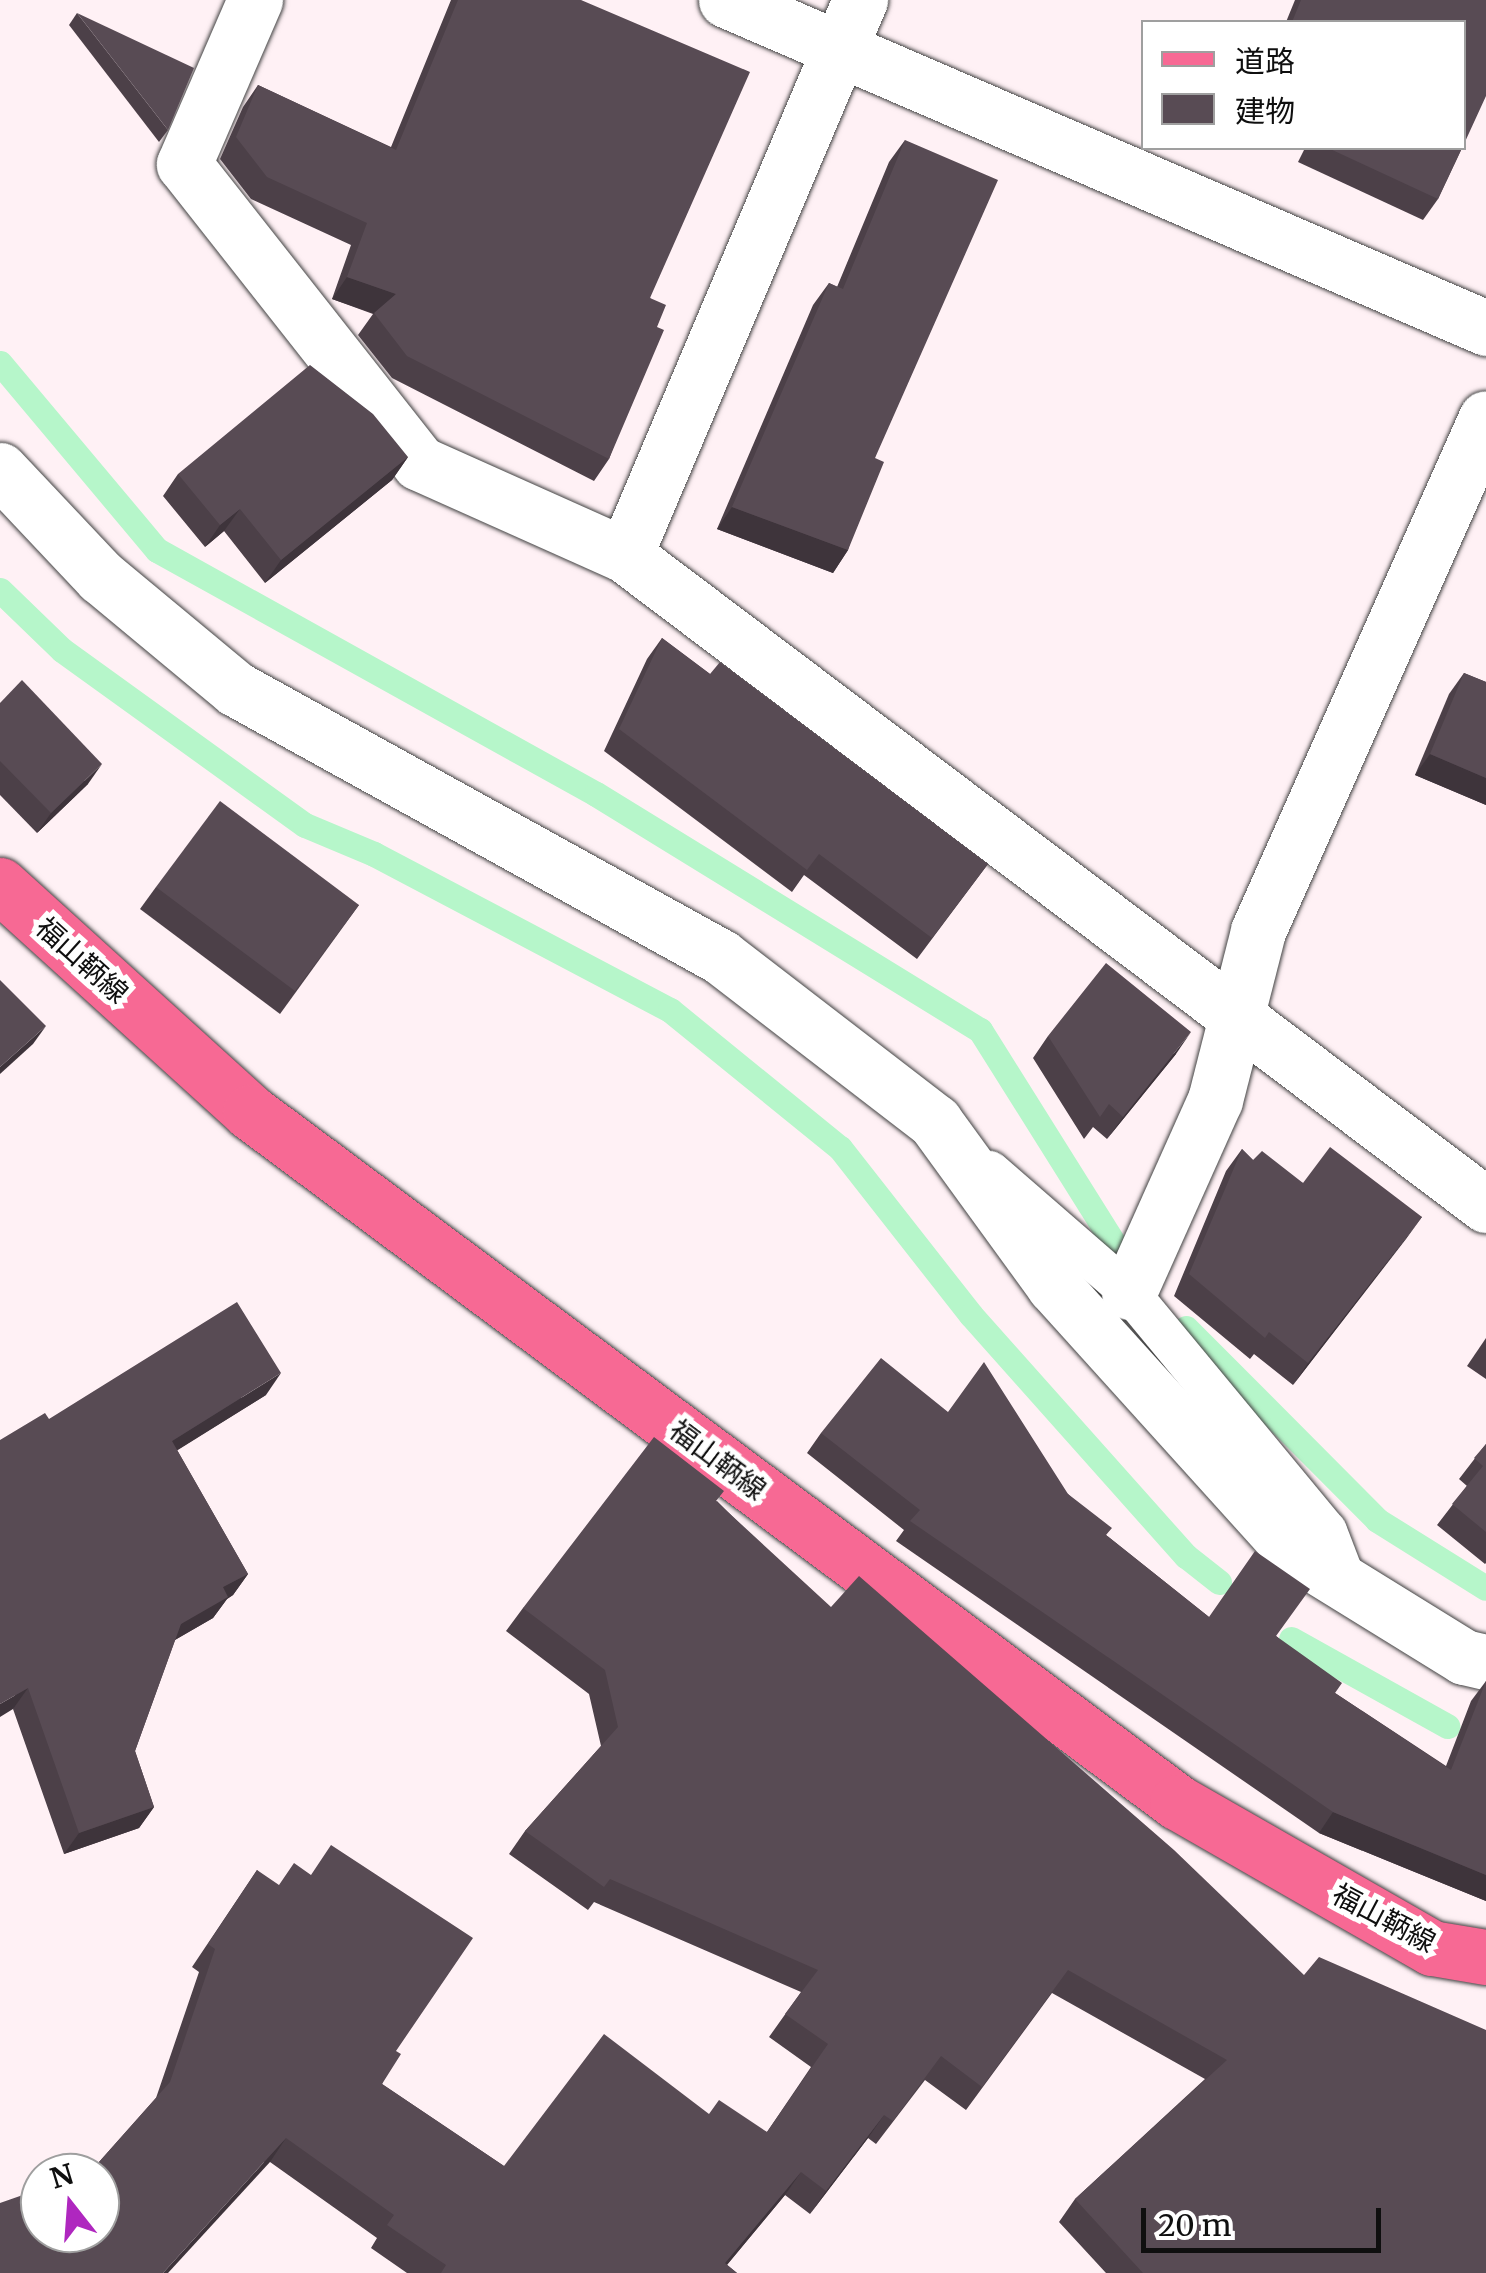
<!DOCTYPE html>
<html>
<head>
<meta charset="utf-8">
<style>
	body { margin:0 }
	#map { position:relative; width:1486px; height:2273px; overflow:hidden; background:#fff1f5; font-family:Merriweather,"Noto Sans JP",serif }
	div>[style] { position:absolute }
	[style*='--x'] { left:calc(var(--x)*1px); top:calc(var(--y)*1px); width:calc(var(--w)*1px); rotate:calc(var(--a)*1deg) }
	.stream>* { height:25px; margin:-12.5px; padding:0 12.5px; transform-origin:12.5px; border-radius:12.5px; background:#b6f6ca }
	.roads { filter:drop-shadow(0 0 2px #424242) drop-shadow(0 0 2px #424242) }
	.lane>* { height:40px; margin:-20px; padding:0 20px; transform-origin:20px; border-radius:20px; background:#fff }
	.street>* { height:55px; margin:-27.5px; padding:0 27.5px; transform-origin:27.5px; border-radius:27.5px; background:#fff }
	.primary>* { height:55px; margin:-27.5px; padding:0 27.5px; transform-origin:27.5px; border-radius:27.5px; background:#f76994 }
	.wall>* { inset:0; background:#4c4048 }
	.shaded-wall>* { inset:0; background:#3e343b }
	.building>* { inset:0; background:#584b54 }
	span { translate:-50% -50%; white-space:nowrap; text-align:center; line-height:1.15; -webkit-text-stroke:10px #fff; paint-order:stroke }
	.street-label { font-size:28px; color:#0f0f0f }
	.legend { position:absolute; left:1141px; top:20px; width:325px; height:130px; box-sizing:border-box; background:#fff; border:2px solid #9f9f9f; margin:0; padding:12px 18px; list-style:none; font-size:30px; color:#0f0f0f }
	.legend li { display:flex; align-items:center; gap:20px; height:50px }
	.legend b { width:50px; border:2px solid #9f9f9f }
	.north { position:absolute; left:20px; top:2153px; width:100px; height:100px; box-sizing:border-box; background:#fff; border:2px solid #9f9f9f; border-radius:50%; rotate:343deg; font-size:28px; font-weight:700; line-height:40px; text-align:center; color:#0f0f0f }
	.north::after { content:''; display:block; margin:auto; width:35px; height:45px; background:#af27bf; clip-path:polygon(50% 0,100% 100%,50% 72%,0 100%) }
	.scale { position:absolute; left:1141px; top:2208px; width:240px; height:45px; box-sizing:border-box; border:5px solid #0f0f0f; border-top:0; padding-left:12px; font-size:30px; line-height:35px; white-space:nowrap; color:#0f0f0f; -webkit-text-stroke:8px #fff; paint-order:stroke }
</style>
</head>
<body>
<div id="map">
	<div class="stream">
		<div style="--x:0;--y:363;--w:244;--a:50"></div>
		<div style="--x:157;--y:550;--w:502;--a:29.07"></div>
		<div style="--x:596;--y:794;--w:451;--a:31.6"></div>
		<div style="--x:980;--y:1030;--w:256;--a:57.9"></div>
		<div style="--x:0;--y:590;--w:86;--a:44.1"></div>
		<div style="--x:62;--y:650;--w:299;--a:35.8"></div>
		<div style="--x:305;--y:825;--w:75;--a:22.8"></div>
		<div style="--x:374;--y:854;--w:335;--a:27.8"></div>
		<div style="--x:670;--y:1010;--w:219;--a:39.1"></div>
		<div style="--x:840;--y:1148;--w:212;--a:51.9"></div>
		<div style="--x:971;--y:1315;--w:323;--a:48.3"></div>
		<div style="--x:1186;--y:1556;--w:42;--a:38.2"></div>
		<div style="--x:1186;--y:1328;--w:271;--a:45.1"></div>
		<div style="--x:1377;--y:1520;--w:128;--a:32"></div>
		<div style="--x:1291;--y:1639;--w:179;--a:29.1"></div>
	</div>
	<div class="roads">
		<div class="lane">
			<div style="--x:990;--y:1171;--w:184;--a:41"></div>
			<div style="--x:1129;--y:1292;--w:310;--a:50.4"></div>
			<div style="--x:1327;--y:1531;--w:56;--a:69"></div>
		</div>
		<div class="street">
			<div style="--x:255;--y:0;--w:179;--a:113.4"></div>
			<div style="--x:184;--y:164;--w:380;--a:51.8"></div>
			<div style="--x:419;--y:463;--w:226;--a:24.1"></div>
			<div style="--x:625;--y:555;--w:1079;--a:37.05"></div>
			<div style="--x:726;--y:0;--w:828;--a:23.34"></div>
			<div style="--x:0;--y:470;--w:147;--a:46.7"></div>
			<div style="--x:101;--y:577;--w:175;--a:39.7"></div>
			<div style="--x:236;--y:689;--w:554;--a:28.92"></div>
			<div style="--x:721;--y:957;--w:270;--a:37.6"></div>
			<div style="--x:935;--y:1122;--w:203;--a:54"></div>
			<div style="--x:1054;--y:1286;--w:358;--a:47.9"></div>
			<div style="--x:1294;--y:1552;--w:200;--a:31.7"></div>
			<div style="--x:1464;--y:1657;--w:23;--a:13"></div>
			<div style="--x:625;--y:555;--w:603;--a:-67.05"></div>
			<div style="--x:1129;--y:1292;--w:210;--a:-65.9"></div>
			<div style="--x:1215;--y:1100;--w:174;--a:-75.7"></div>
			<div style="--x:1258;--y:931;--w:561;--a:-66.04"></div>
		</div>
		<div class="primary">
			<div style="--x:0;--y:885;--w:338;--a:42.2"></div>
			<div style="--x:250;--y:1112;--w:1156;--a:36.66"></div>
			<div style="--x:1177;--y:1802;--w:294;--a:29.8"></div>
			<div style="--x:1432;--y:1948;--w:55;--a:9.5"></div>
		</div>
	</div>
	<div class="wall">
		<div style="clip-path:polygon(451px 0,581px 0,657px 327px,609px 459px,594px 481px,392px 378px,358px 335px,373px 314px,332px 299px,351px 245px,251px 199px,220px 159px,243px 107px,258px 85px,391px 147px)"></div>
		<div style="clip-path:polygon(1295px 0,1486px 0,1464px 22px,1286px 22px)"></div>
		<div style="clip-path:polygon(77px 13px,168px 130px,159px 142px,69px 25px)"></div>
		<div style="clip-path:polygon(905px 140px,875px 458px,848px 550px,833px 573px,717px 529px,813px 305px,829px 283px,837px 287px,889px 162px)"></div>
		<div style="clip-path:polygon(1305px 148px,1462px 148px,1438px 199px,1423px 220px,1298px 162px)"></div>
		<div style="clip-path:polygon(408px 457px,392px 480px,265px 583px,224px 531px,205px 547px,163px 496px,178px 474px)"></div>
		<div style="clip-path:polygon(662px 638px,710px 674px,988px 864px,917px 959px,804px 875px,792px 892px,604px 751px,647px 659px)"></div>
		<div style="clip-path:polygon(1464px 673px,1486px 682px,1486px 805px,1415px 775px,1449px 694px)"></div>
		<div style="clip-path:polygon(0 703px,88px 784px,37px 833px,0 795px)"></div>
		<div style="clip-path:polygon(156px 887px,359px 905px,280px 1014px,140px 909px)"></div>
		<div style="clip-path:polygon(1048px 1036px,1176px 1054px,1107px 1139px,1093px 1127px,1084px 1139px,1033px 1058px)"></div>
		<div style="clip-path:polygon(1242px 1149px,1253px 1160px,1303px 1183px,1422px 1217px,1293px 1385px,1254px 1354px,1250px 1359px,1174px 1296px,1226px 1171px)"></div>
		<div style="clip-path:polygon(1486px 1338px,1486px 1379px,1467px 1366px)"></div>
		<div style="clip-path:polygon(266px 1395px,177px 1450px,248px 1574px,233px 1595px,227px 1599px,213px 1618px,175px 1640px,135px 1751px,154px 1807px,139px 1828px,64px 1854px,13px 1709px,49px 1419px)"></div>
		<div style="clip-path:polygon(948px 1412px,1068px 1494px,1106px 1535px,1209px 1617px,1276px 1636px,1335px 1693px,1446px 1766px,1471px 1701px,1486px 1681px,1486px 1901px,1319px 1833px,896px 1541px,904px 1530px,807px 1453px,821px 1433px)"></div>
		<div style="clip-path:polygon(1486px 1444px,1486px 1563px,1485px 1564px,1437px 1525px,1467px 1486px,1459px 1479px)"></div>
		<div style="clip-path:polygon(717px 1501px,1486px 2273px,1106px 2273px,1059px 2222px,1075px 2199px,1205px 2079px,1052px 1993px,966px 2110px,925px 2080px,876px 2144px,868px 2138px,810px 2214px,785px 2195px,727px 2265px,737px 2273px,407px 2273px,371px 2248px,377px 2238px,270px 2162px,91px 2171px,156px 2098px,199px 1972px,192px 1967px,257px 1870px,396px 2051px,382px 2084px,504px 2166px,709px 2114px,767px 2132px,811px 2067px,769px 2037px,801px 1992px,594px 1902px,588px 1910px,509px 1854px,525px 1831px,601px 1746px,589px 1694px,506px 1631px,523px 1608px)"></div>
	</div>
	<div class="shaded-wall">
		<div style="clip-path:polygon(347px 277px,396px 294px,381px 316px,332px 299px)"></div>
		<div style="clip-path:polygon(408px 457px,392px 480px,265px 583px,281px 560px)"></div>
		<div style="clip-path:polygon(732px 507px,848px 550px,833px 573px,717px 529px)"></div>
		<div style="clip-path:polygon(240px 509px,224px 531px,205px 547px,220px 525px)"></div>
		<div style="clip-path:polygon(1430px 754px,1486px 778px,1486px 805px,1415px 775px)"></div>
		<div style="clip-path:polygon(102px 764px,88px 784px,37px 833px,51px 813px)"></div>
		<div style="clip-path:polygon(46px 1026px,33px 1044px,0 1074px,0 1067px)"></div>
		<div style="clip-path:polygon(1191px 1032px,1176px 1054px,1107px 1139px,1123px 1117px)"></div>
		<div style="clip-path:polygon(1422px 1217px,1406px 1239px,1293px 1385px,1308px 1363px)"></div>
		<div style="clip-path:polygon(281px 1373px,266px 1395px,157px 1463px,172px 1441px)"></div>
		<div style="clip-path:polygon(248px 1574px,233px 1595px,227px 1599px,213px 1618px,166px 1645px,181px 1624px,223px 1587px)"></div>
		<div style="clip-path:polygon(28px 1688px,13px 1709px,0 1717px,0 1704px)"></div>
		<div style="clip-path:polygon(154px 1807px,139px 1828px,64px 1854px,79px 1833px)"></div>
		<div style="clip-path:polygon(1333px 1812px,1486px 1875px,1486px 1901px,1319px 1833px)"></div>
		<div style="clip-path:polygon(884px 2115px,868px 2138px,810px 2214px,826px 2191px)"></div>
		<div style="clip-path:polygon(286px 2138px,270px 2162px,168px 2273px,163px 2273px)"></div>
		<div style="clip-path:polygon(801px 2172px,785px 2195px,720px 2273px,725px 2263px)"></div>
	</div>
	<div class="building">
		<div style="clip-path:polygon(458px 0,581px 0,750px 72px,650px 298px,666px 305px,657px 327px,664px 330px,609px 459px,407px 356px,374px 313px,396px 294px,347px 277px,367px 223px,267px 177px,236px 137px,258px 85px,396px 150px)"></div>
		<div style="clip-path:polygon(1301px 0,1486px 0,1486px 96px,1464px 144px,1464px 22px,1292px 22px)"></div>
		<div style="clip-path:polygon(77px 13px,194px 68px,168px 130px)"></div>
		<div style="clip-path:polygon(905px 140px,998px 180px,875px 458px,884px 462px,848px 550px,732px 507px,829px 283px,843px 289px)"></div>
		<div style="clip-path:polygon(1328px 148px,1462px 148px,1438px 199px)"></div>
		<div style="clip-path:polygon(310px 365px,373px 414px,408px 457px,281px 560px,240px 509px,220px 525px,178px 474px)"></div>
		<div style="clip-path:polygon(662px 638px,710px 674px,720px 662px,988px 864px,932px 938px,819px 854px,807px 870px,619px 729px)"></div>
		<div style="clip-path:polygon(1464px 673px,1486px 682px,1486px 778px,1430px 754px)"></div>
		<div style="clip-path:polygon(22px 680px,102px 764px,51px 813px,0 761px,0 703px)"></div>
		<div style="clip-path:polygon(220px 801px,359px 905px,295px 991px,156px 887px)"></div>
		<div style="clip-path:polygon(1106px 963px,1191px 1032px,1123px 1117px,1109px 1104px,1100px 1117px,1048px 1036px)"></div>
		<div style="clip-path:polygon(0 980px,46px 1026px,0 1067px)"></div>
		<div style="clip-path:polygon(1330px 1147px,1422px 1217px,1308px 1363px,1269px 1332px,1265px 1338px,1189px 1274px,1242px 1149px,1253px 1160px,1262px 1151px,1303px 1183px)"></div>
		<div style="clip-path:polygon(237px 1302px,281px 1373px,172px 1441px,248px 1574px,223px 1587px,228px 1597px,181px 1624px,135px 1751px,154px 1807px,79px 1833px,28px 1688px,0 1704px,0 1440px,45px 1413px,49px 1419px)"></div>
		<div style="clip-path:polygon(881px 1358px,948px 1412px,984px 1362px,1068px 1494px,1112px 1528px,1106px 1535px,1209px 1617px,1255px 1551px,1310px 1589px,1276px 1636px,1342px 1683px,1335px 1693px,1451px 1770px,1486px 1681px,1486px 1875px,1333px 1812px,910px 1521px,920px 1510px,821px 1433px)"></div>
		<div style="clip-path:polygon(654px 1437px,724px 1491px,716px 1501px,831px 1607px,859px 1576px,1174px 1850px,1304px 1975px,1319px 1957px,1486px 2030px,1486px 2273px,1143px 2273px,1075px 2199px,1227px 2060px,1068px 1970px,982px 2087px,941px 2056px,893px 2121px,884px 2115px,826px 2191px,801px 2172px,725px 2263px,737px 2273px,441px 2273px,446px 2265px,387px 2225px,394px 2215px,286px 2138px,163px 2273px,0 2273px,0 2203px,40px 2189px,40px 2233px,100px 2233px,100px 2173px,86px 2173px,91px 2171px,170px 2082px,215px 1949px,208px 1944px,257px 1870px,279px 1885px,294px 1863px,311px 1875px,331px 1845px,473px 1938px,396px 2051px,401px 2054px,382px 2084px,504px 2166px,604px 2034px,709px 2114px,719px 2100px,767px 2132px,828px 2044px,785px 2014px,818px 1970px,610px 1879px,604px 1887px,525px 1831px,618px 1727px,605px 1670px,523px 1608px)"></div>
		<div style="clip-path:polygon(1486px 1444px,1486px 1532px,1452px 1504px,1483px 1466px,1474px 1458px)"></div>
	</div>
	<div class="street-label">
		<span style="left:82px;top:960px;rotate:42deg">福山鞆線</span>
		<span style="left:718px;top:1460px;rotate:37deg">福山鞆線</span>
		<span style="left:1384px;top:1918px;rotate:28deg">福山鞆線</span>
	</div>
	<ul class="legend">
	<li><b style="height:12px;background:#f76994"></b>道路</li>
	<li><b style="height:28px;background:#584b54"></b>建物</li>
	</ul>
	<div class="north">N</div>
	<div class="scale">20 m</div>
</div>
</body>
</html>
